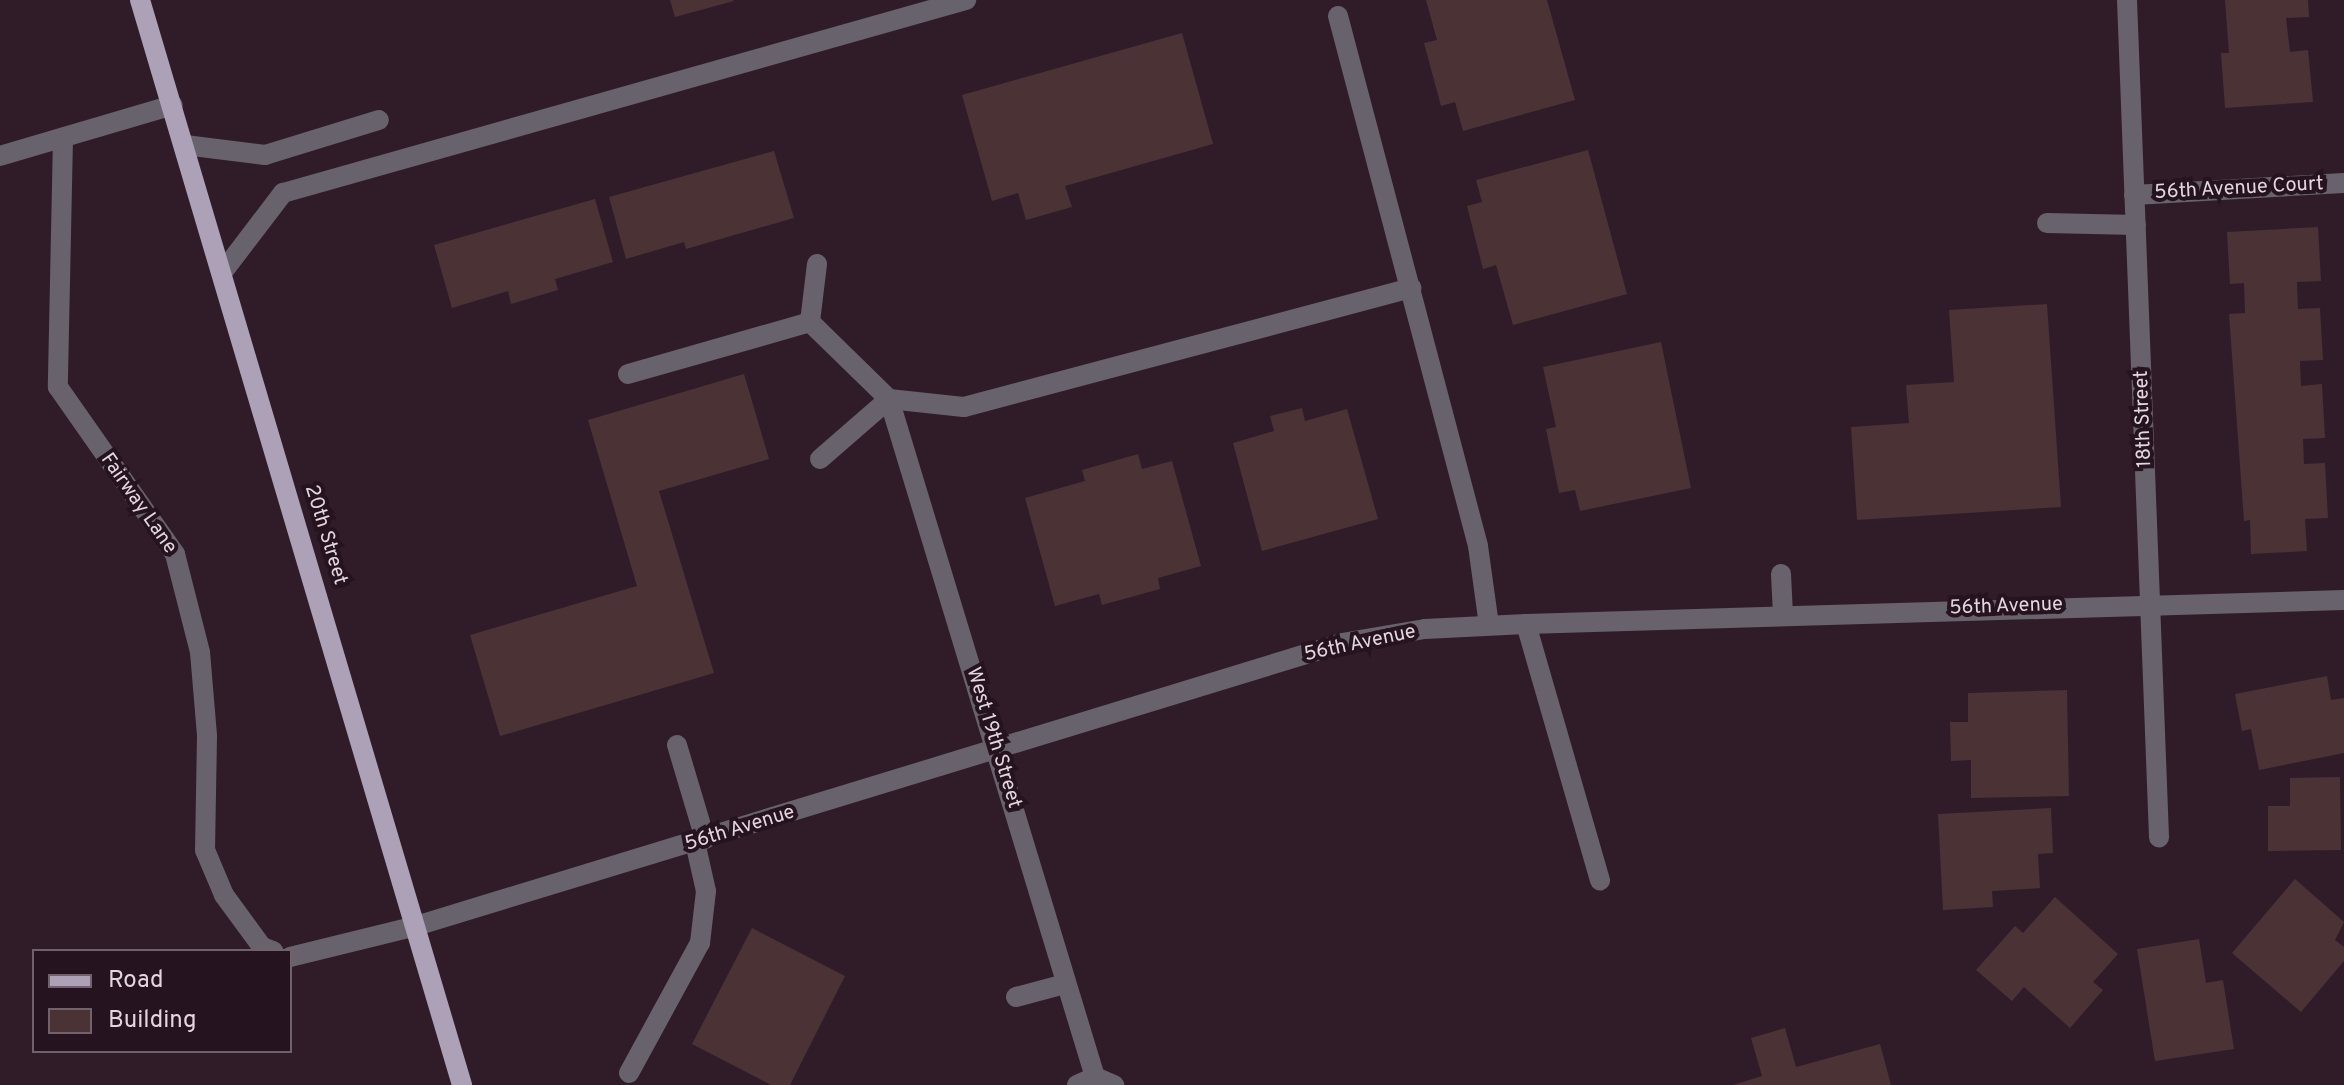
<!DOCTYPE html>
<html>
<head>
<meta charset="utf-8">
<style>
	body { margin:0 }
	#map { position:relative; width:2344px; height:1085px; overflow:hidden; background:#301c29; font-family:Overpass,sans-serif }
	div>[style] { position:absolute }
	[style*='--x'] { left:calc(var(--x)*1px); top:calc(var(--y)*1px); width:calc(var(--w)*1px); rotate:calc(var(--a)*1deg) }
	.building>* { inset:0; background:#4b3235 }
	.minor>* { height:20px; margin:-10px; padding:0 10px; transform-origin:10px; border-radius:10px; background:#67626c }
	.major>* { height:20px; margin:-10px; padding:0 10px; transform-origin:10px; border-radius:10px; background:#aca1b6 }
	span { translate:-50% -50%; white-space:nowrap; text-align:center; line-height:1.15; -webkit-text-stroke:8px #25131f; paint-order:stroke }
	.street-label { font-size:20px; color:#e3d6de }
	.legend { position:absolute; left:32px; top:949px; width:260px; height:104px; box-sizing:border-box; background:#25131f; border:2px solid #71616b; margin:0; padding:10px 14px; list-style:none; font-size:24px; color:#e3d6de }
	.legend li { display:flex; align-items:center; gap:16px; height:40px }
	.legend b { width:40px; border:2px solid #71616b }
</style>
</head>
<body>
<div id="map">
	<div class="building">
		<div style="clip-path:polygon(670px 0,733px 0,734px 1px,675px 17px)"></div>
		<div style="clip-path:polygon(1426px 0,1547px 0,1575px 100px,1463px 131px,1455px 102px,1441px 106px,1424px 43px,1437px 40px)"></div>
		<div style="clip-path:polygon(2225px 0,2308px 0,2309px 17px,2286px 18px,2290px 52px,2308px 50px,2313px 102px,2225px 108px,2221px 53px,2229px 53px)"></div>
		<div style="clip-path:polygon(1182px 33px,1213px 144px,1065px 186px,1072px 207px,1026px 220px,1018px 193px,992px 201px,962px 95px)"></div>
		<div style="clip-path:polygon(1588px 150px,1627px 294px,1513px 325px,1496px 265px,1483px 269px,1467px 206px,1482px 202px,1476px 180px)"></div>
		<div style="clip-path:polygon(774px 151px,794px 218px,686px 249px,684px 242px,626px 259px,609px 197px)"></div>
		<div style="clip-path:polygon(595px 199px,613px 262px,555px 279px,558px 290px,511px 304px,508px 291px,452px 308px,434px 245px)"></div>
		<div style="clip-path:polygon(2318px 227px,2321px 281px,2297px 282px,2298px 309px,2320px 308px,2323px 360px,2300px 361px,2301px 386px,2322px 384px,2325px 438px,2303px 439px,2304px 464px,2325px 463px,2328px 518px,2305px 519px,2307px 551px,2251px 554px,2250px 520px,2244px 521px,2229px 314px,2245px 313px,2244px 283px,2230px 284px,2227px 232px)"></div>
		<div style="clip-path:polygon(2047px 304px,2061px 507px,1857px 520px,1851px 427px,1909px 423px,1906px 385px,1954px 382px,1949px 310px)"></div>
		<div style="clip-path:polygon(1661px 342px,1691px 488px,1580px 511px,1575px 490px,1559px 493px,1546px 429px,1556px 427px,1543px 367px)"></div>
		<div style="clip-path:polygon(744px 374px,769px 459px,659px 491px,714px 673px,500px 736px,470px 635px,637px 586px,588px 420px)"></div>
		<div style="clip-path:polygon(1302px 408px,1305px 421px,1347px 409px,1378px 519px,1262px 551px,1233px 443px,1274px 431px,1270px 416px)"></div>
		<div style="clip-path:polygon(1138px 454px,1142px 469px,1172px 461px,1201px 566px,1158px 578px,1160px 589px,1102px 605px,1099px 594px,1055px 606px,1025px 498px,1085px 481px,1082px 470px)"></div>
		<div style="clip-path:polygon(2327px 676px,2331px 700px,2344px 698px,2344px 753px,2259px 770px,2251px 729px,2242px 731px,2235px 694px)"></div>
		<div style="clip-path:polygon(2067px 690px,2069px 796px,1971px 798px,1971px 760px,1951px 761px,1950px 722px,1968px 722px,1968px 693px)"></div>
		<div style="clip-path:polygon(2340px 777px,2341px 850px,2268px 851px,2268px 806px,2290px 806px,2290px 778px)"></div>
		<div style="clip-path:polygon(2051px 808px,2053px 853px,2038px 854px,2040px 888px,1992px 891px,1993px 907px,1943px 910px,1938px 814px)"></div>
		<div style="clip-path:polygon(2295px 879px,2344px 922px,2335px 940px,2344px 947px,2344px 961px,2301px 1012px,2232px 953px)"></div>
		<div style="clip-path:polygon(2055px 897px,2118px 954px,2093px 982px,2103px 990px,2070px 1028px,2024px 987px,2012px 1001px,1976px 970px,2015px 926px,2023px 933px)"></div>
		<div style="clip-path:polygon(752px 928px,845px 976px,790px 1085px,771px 1085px,692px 1044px)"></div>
		<div style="clip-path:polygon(2199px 939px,2206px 983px,2223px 980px,2234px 1049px,2155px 1061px,2137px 949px)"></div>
		<div style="clip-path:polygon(1785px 1028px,1796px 1067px,1880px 1044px,1891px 1085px,1733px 1085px,1762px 1076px,1751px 1038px)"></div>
	</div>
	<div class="minor">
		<div style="--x:2127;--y:0;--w:838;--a:87.81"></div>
		<div style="--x:1338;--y:16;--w:548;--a:75.2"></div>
		<div style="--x:1478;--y:546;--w:80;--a:82.1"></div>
		<div style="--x:63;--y:138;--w:249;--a:91.2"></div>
		<div style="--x:58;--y:387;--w:204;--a:55"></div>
		<div style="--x:175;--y:554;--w:101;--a:75.7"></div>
		<div style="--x:200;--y:652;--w:84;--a:85.2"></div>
		<div style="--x:207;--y:736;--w:114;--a:91"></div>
		<div style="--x:205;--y:850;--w:49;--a:67.1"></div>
		<div style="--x:224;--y:895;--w:64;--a:53.8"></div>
		<div style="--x:262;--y:947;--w:12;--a:20"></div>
		<div style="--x:185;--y:145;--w:81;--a:7.1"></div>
		<div style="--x:265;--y:155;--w:119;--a:-17.1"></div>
		<div style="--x:0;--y:156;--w:180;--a:-16.4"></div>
		<div style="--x:2134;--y:195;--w:210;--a:-3.3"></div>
		<div style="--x:2047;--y:223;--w:89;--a:1.3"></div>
		<div style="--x:817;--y:264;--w:58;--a:96.9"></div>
		<div style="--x:810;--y:322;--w:110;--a:44.3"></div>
		<div style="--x:889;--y:399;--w:75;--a:6.1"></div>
		<div style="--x:964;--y:407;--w:463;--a:-14.9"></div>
		<div style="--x:222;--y:273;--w:101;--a:-52.7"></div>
		<div style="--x:283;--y:193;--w:710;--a:-15.78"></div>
		<div style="--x:628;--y:374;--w:189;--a:-15.9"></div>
		<div style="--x:889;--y:399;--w:709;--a:73.1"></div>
		<div style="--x:820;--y:459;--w:91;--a:-41"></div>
		<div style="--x:1781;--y:574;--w:41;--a:87.2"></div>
		<div style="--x:1526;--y:624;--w:267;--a:73.9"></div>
		<div style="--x:677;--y:745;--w:98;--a:73.4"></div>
		<div style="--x:290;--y:957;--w:130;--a:-13.8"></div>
		<div style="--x:416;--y:926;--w:968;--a:-16.99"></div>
		<div style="--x:1342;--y:643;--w:84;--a:-9.6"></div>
		<div style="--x:1425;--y:629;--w:101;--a:-2.8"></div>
		<div style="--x:1526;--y:624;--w:818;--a:-1.68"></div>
		<div style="--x:1016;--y:997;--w:51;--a:-14.9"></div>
		<div style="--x:629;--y:1073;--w:148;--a:-61.4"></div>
		<div style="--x:700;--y:943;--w:52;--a:-83.4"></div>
		<div style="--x:706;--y:891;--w:50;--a:-102.7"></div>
		<div style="--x:1077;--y:1085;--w:20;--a:-24"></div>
		<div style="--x:1095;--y:1077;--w:21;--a:23"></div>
	</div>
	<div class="major">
		<div style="--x:140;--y:0;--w:1132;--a:73.47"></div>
	</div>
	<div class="street-label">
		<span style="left:2239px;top:189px;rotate:-3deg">56th Avenue Court</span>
		<span style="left:2144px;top:419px;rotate:-92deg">18th Street</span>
		<span style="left:138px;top:504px;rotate:55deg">Fairway Lane</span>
		<span style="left:325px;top:535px;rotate:73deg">20th Street</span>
		<span style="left:2006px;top:607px;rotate:-2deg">56th Avenue</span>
		<span style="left:1360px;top:644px;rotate:-12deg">56th Avenue</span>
		<span style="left:993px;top:738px;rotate:73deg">West 19th Street</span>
		<span style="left:740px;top:829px;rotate:-17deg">56th Avenue</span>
	</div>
	<ul class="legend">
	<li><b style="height:10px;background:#aca1b6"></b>Road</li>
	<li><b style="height:22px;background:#4b3235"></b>Building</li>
	</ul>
</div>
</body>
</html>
